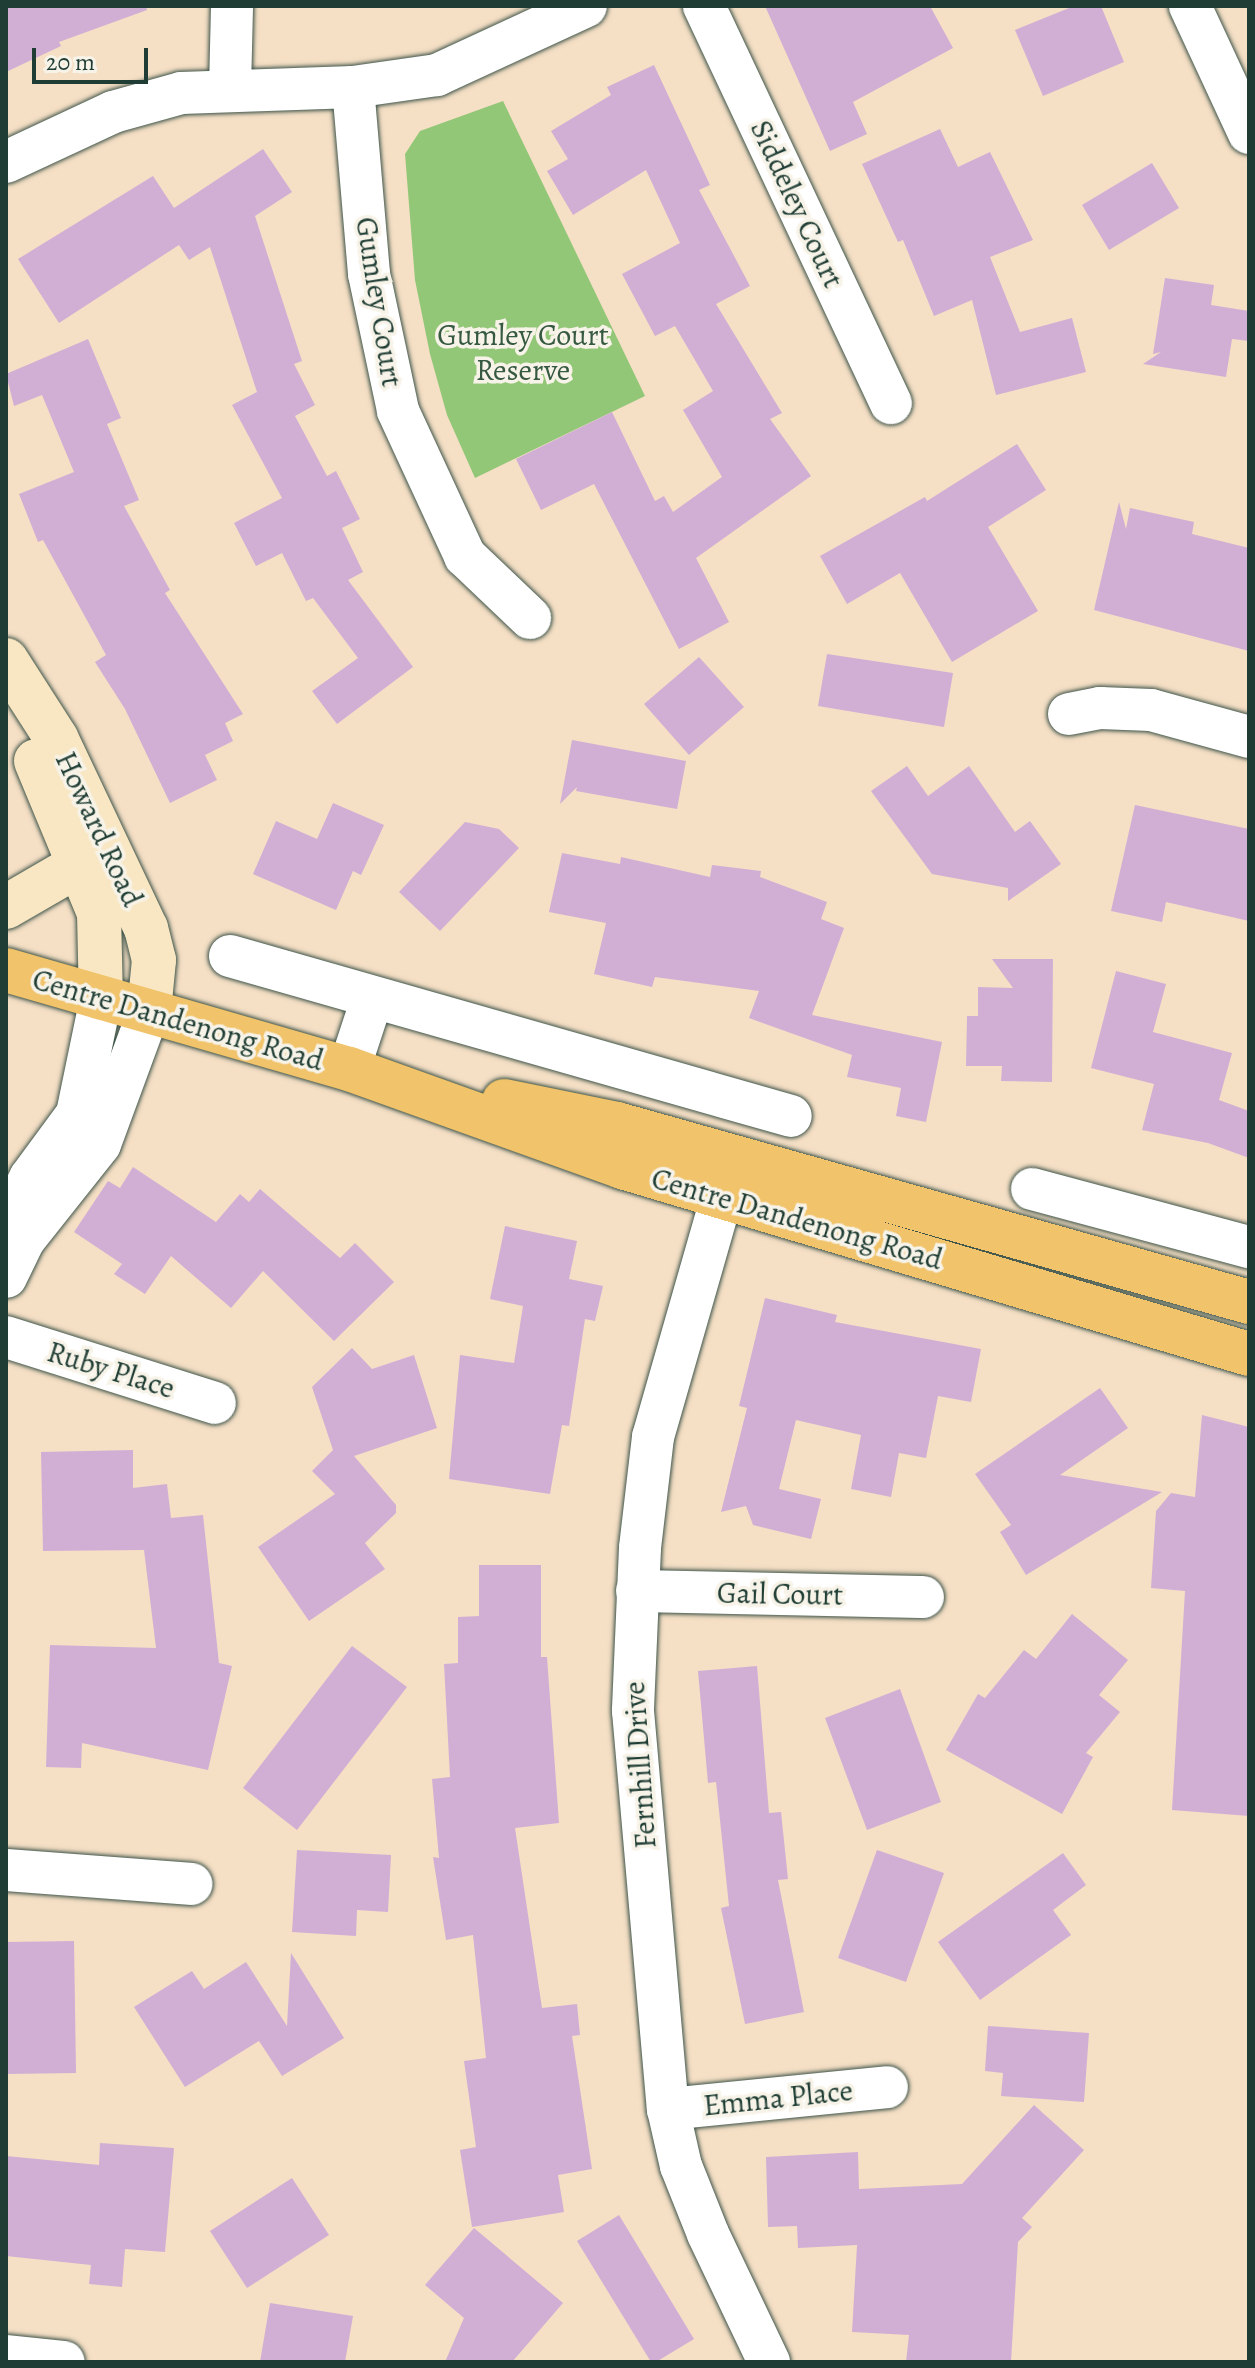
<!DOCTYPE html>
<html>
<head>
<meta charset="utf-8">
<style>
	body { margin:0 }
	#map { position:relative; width:1255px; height:2368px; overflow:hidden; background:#f5dfc5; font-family:Alegreya,serif }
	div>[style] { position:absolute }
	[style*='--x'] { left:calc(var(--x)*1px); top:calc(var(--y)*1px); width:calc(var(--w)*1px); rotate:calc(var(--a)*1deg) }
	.green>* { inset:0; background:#93c778 }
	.building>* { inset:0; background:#d1afd5 }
	.roads { filter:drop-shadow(0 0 2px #3f554a) drop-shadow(0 0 2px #3f554a) }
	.street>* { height:42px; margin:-21px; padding:0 21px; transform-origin:21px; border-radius:21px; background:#fff }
	.secondary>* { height:44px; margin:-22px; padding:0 22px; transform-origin:22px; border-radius:22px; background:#f9e7c3 }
	.primary>* { height:44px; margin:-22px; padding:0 22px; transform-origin:22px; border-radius:22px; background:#f1c36a }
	span { translate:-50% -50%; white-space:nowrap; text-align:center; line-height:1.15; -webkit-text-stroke:7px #f7f3e8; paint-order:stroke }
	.street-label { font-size:30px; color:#1f3d34 }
	.park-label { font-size:30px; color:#365942 }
	.frame { position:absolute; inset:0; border:8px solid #1f3d34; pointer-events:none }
	.scale { position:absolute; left:32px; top:48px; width:116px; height:36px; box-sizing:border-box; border:4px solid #1f3d34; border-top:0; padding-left:10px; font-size:24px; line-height:28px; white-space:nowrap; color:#1f3d34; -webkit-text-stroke:6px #f7f3e8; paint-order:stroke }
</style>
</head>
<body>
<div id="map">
	<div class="green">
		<div style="clip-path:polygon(503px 101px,645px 396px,475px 478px,447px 415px,430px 354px,415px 280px,405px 154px,420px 131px)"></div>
	</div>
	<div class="building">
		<div style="clip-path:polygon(6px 6px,146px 6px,147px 10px,59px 42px,61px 46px,6px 72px)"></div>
		<div style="clip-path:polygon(765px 6px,930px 6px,953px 48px,853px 102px,867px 134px,830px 151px)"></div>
		<div style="clip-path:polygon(1074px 6px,1101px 6px,1124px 62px,1043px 96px,1015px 30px)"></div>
		<div style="clip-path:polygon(654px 65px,710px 185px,699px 190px,750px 286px,716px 304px,782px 413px,770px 419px,811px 476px,696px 558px,729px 622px,679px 649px,594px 484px,541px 510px,516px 459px,612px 412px,655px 501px,664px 496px,673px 512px,722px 477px,683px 410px,713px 391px,675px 326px,655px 336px,622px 274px,680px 243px,646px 170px,573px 215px,547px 171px,568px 159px,551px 131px,611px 95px,607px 87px)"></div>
		<div style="clip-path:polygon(940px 129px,958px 167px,990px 152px,1033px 240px,990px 257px,1020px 332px,1072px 318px,1086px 372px,996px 395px,972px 300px,934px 316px,903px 240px,898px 242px,862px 164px)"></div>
		<div style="clip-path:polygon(263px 149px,292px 192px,255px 216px,302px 361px,294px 364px,315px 405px,295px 416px,327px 476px,336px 471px,360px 519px,342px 528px,363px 572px,348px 580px,413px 667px,337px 724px,312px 691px,358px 658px,313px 598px,306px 601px,282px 553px,256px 566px,234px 523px,282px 498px,232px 405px,257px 392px,210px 247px,189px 260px,179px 245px,59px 323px,18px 259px,153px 176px,174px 208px)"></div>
		<div style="clip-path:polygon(1152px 163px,1179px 208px,1109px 250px,1082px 205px)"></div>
		<div style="clip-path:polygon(1165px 278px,1214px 285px,1211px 305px,1249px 311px,1249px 341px,1232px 339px,1226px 377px,1143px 364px,1161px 352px,1153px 354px)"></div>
		<div style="clip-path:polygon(88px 339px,121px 418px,107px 424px,139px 500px,124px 506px,170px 590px,165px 593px,243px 714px,225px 723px,233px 741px,205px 755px,217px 780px,170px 803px,125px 709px,95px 662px,106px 655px,43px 540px,38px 542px,19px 494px,74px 472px,42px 395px,14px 406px,6px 374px)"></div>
		<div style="clip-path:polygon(1017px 444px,1046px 490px,988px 527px,1038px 611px,952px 662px,900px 573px,847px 604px,820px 556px,925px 497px,927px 501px)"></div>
		<div style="clip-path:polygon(1119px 502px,1126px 529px,1130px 508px,1194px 522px,1192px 534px,1249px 548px,1249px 651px,1094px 610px)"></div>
		<div style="clip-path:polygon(827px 654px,953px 673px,944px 727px,818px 706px)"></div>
		<div style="clip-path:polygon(699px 657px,744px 707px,689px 755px,644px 704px)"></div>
		<div style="clip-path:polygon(572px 740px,686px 761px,677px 809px,576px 791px,577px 787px,560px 804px)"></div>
		<div style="clip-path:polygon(907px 766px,928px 796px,969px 766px,1015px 832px,1030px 821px,1061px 864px,1008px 901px,1008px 888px,932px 874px,871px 791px)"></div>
		<div style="clip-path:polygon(333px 803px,384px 825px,361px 875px,353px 871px,336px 910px,253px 874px,276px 821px,317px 839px)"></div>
		<div style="clip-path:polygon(1135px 805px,1249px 829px,1249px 921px,1166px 902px,1162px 922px,1111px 911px)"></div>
		<div style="clip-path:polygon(465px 822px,499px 829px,519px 848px,440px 931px,399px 892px)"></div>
		<div style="clip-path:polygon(562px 853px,620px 864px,621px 857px,710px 877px,712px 865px,761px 871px,760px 877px,827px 902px,821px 919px,844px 928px,812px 1015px,942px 1042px,926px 1122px,896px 1116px,901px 1088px,847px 1077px,852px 1055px,749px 1018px,759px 991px,655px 977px,652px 987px,594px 974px,606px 923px,549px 912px)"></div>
		<div style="clip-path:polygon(992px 959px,1053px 959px,1052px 1082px,1001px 1081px,1002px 1066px,966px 1066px,967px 1016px,978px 1016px,978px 987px,1013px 988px)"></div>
		<div style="clip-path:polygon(1116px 971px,1166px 984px,1153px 1032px,1232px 1053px,1219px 1100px,1249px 1111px,1249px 1158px,1208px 1143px,1142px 1130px,1154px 1084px,1091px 1068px)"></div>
		<div style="clip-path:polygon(133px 1167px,216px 1222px,240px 1194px,249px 1202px,260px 1189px,340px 1258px,355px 1243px,394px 1282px,334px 1341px,263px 1271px,231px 1308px,171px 1256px,145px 1294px,114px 1274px,122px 1264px,74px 1232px,108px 1181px,120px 1188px)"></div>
		<div style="clip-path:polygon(505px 1226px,577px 1241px,569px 1279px,603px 1286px,595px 1321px,585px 1319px,569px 1426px,562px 1425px,550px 1494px,449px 1479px,460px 1355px,514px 1363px,523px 1306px,490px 1299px)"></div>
		<div style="clip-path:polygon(765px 1298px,837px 1315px,835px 1322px,981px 1349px,971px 1402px,938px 1396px,926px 1458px,899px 1453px,891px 1497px,851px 1489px,861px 1435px,796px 1420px,779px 1489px,821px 1499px,811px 1539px,753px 1525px,746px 1506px,721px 1512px,747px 1408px,739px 1406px)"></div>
		<div style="clip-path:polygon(352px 1348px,372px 1369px,414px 1355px,437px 1428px,354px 1456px,396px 1505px,396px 1513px,365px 1543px,385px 1569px,309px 1621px,258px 1547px,335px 1494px,312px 1471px,333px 1450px,312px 1387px)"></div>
		<div style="clip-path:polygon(1100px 1388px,1128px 1428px,1060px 1475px,1162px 1492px,1026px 1575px,1000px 1532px,1011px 1525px,975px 1474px)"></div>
		<div style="clip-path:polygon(1202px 1415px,1249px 1427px,1249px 1816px,1172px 1810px,1185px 1591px,1151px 1588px,1156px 1511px,1171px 1493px,1195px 1497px)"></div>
		<div style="clip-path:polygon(133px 1450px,133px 1488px,167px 1484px,171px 1518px,203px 1515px,219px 1663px,232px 1666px,208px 1770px,82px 1743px,81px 1768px,46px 1767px,50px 1645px,156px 1648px,144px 1550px,43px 1551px,41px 1452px)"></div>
		<div style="clip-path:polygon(479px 1565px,541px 1565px,541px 1657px,547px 1657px,559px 1823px,515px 1828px,542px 2008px,577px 2004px,580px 2035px,572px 2036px,592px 2169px,558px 2175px,564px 2212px,472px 2227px,460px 2150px,476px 2147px,464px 2061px,486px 2058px,473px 1935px,446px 1940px,433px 1857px,439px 1858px,432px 1779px,450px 1777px,444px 1664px,458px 1663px,458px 1617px,479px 1616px)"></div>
		<div style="clip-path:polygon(1072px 1614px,1128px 1660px,1099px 1695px,1120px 1712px,1086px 1753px,1093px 1757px,1062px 1814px,946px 1750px,978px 1694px,985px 1698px,1024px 1650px,1036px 1659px)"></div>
		<div style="clip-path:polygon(352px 1646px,407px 1687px,297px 1830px,243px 1788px)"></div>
		<div style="clip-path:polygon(757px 1666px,769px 1813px,781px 1812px,788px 1879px,778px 1880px,804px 2012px,745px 2024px,721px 1908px,729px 1906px,716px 1782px,708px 1783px,698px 1671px)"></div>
		<div style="clip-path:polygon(900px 1689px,941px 1802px,867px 1830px,825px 1718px)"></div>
		<div style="clip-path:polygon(297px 1850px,391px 1855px,388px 1912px,357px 1910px,356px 1936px,292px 1932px)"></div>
		<div style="clip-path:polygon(877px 1850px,944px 1873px,906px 1982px,838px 1958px)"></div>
		<div style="clip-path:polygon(1063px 1853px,1086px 1885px,1053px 1910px,1071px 1935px,980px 2000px,938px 1942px)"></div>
		<div style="clip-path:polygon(74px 1941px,76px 2073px,6px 2074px,6px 1942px)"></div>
		<div style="clip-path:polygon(291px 1953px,344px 2038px,282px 2076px,259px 2041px,185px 2087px,134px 2007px,192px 1971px,204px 1989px,246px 1962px,287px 2026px)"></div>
		<div style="clip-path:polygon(988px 2026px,1089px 2033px,1084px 2102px,1001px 2096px,1003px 2073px,985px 2071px)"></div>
		<div style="clip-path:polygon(1034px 2105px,1084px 2150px,1022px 2218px,1032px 2227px,1018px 2242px,1011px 2362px,906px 2362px,909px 2335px,852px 2332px,857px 2245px,798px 2248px,797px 2226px,768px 2227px,766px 2157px,858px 2152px,859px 2189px,962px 2184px)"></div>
		<div style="clip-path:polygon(100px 2143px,174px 2148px,165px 2252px,125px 2249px,122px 2287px,89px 2284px,91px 2265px,6px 2256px,6px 2156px,99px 2165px)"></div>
		<div style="clip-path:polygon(292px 2178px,329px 2235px,247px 2288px,210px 2231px)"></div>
		<div style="clip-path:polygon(619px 2215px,694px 2339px,656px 2362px,651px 2362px,577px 2241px)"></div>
		<div style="clip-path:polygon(474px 2228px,563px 2303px,512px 2362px,445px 2362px,464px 2318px,425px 2285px)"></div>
		<div style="clip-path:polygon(270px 2303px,353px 2316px,345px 2362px,260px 2362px)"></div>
	</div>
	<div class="roads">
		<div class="street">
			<div style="--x:704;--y:6;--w:439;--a:64.8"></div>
			<div style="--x:1190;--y:6;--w:140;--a:65.1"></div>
			<div style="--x:353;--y:87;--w:188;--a:85.1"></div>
			<div style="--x:369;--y:274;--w:140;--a:78"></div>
			<div style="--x:398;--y:411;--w:160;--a:65.2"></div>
			<div style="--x:465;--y:556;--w:90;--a:43.6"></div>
			<div style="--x:230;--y:89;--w:83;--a:-88.6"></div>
			<div style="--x:6;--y:162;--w:118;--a:-25"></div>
			<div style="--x:113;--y:112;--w:71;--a:-15.6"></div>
			<div style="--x:181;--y:93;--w:172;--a:-2"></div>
			<div style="--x:353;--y:87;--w:85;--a:-8.1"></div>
			<div style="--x:437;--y:75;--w:164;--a:-24.8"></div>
			<div style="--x:1069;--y:714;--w:32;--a:-11"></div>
			<div style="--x:1100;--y:708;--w:51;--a:2.2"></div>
			<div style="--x:1151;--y:710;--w:102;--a:15.4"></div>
			<div style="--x:230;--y:956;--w:583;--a:15.92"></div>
			<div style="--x:349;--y:1069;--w:74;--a:-71.8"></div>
			<div style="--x:731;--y:1165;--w:283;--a:106"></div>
			<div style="--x:653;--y:1437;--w:112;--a:96.7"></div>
			<div style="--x:640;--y:1548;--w:163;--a:92.5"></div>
			<div style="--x:633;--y:1711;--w:400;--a:85"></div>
			<div style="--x:668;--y:2109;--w:58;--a:77.2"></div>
			<div style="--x:681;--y:2166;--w:73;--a:68.3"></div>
			<div style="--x:708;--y:2234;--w:142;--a:64.5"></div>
			<div style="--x:1032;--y:1189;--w:225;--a:15"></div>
			<div style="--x:6;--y:1225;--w:53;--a:-62.9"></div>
			<div style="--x:30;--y:1178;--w:79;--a:-53.7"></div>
			<div style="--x:77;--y:1114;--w:118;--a:-78.3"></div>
			<div style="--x:6;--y:1277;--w:41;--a:-64.1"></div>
			<div style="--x:24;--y:1240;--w:122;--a:-51.6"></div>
			<div style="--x:100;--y:1144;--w:142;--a:-69.8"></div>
			<div style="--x:6;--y:1337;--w:219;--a:17.5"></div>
			<div style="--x:637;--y:1591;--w:286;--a:1.2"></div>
			<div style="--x:6;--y:1870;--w:186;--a:4.3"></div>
			<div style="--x:668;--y:2109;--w:220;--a:-5.7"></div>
			<div style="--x:6;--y:2356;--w:58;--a:5.9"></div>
		</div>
		<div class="secondary">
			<div style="--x:6;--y:660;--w:93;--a:57.3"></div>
			<div style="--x:56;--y:738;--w:210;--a:64.7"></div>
			<div style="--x:146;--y:928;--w:33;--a:76"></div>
			<div style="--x:154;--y:960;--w:51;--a:95.6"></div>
			<div style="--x:36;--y:761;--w:165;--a:67.5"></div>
			<div style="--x:99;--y:913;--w:85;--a:88.7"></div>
			<div style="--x:6;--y:907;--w:88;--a:-30.1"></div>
		</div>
		<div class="primary">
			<div style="--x:6;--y:970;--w:357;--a:16.1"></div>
			<div style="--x:349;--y:1069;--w:290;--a:19.7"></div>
			<div style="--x:622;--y:1167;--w:654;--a:16.61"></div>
			<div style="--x:504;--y:1101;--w:115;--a:11.5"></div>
			<div style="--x:617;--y:1124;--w:657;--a:15.73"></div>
		</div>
	</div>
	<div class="street-label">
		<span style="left:797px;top:204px;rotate:65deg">Siddeley Court</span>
		<span style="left:379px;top:302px;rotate:81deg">Gumley Court</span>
		<span style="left:99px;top:829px;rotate:65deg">Howard Road</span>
		<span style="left:178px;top:1020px;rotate:16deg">Centre Dandenong Road</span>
		<span style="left:797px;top:1219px;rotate:16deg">Centre Dandenong Road</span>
		<span style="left:111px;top:1370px;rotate:17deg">Ruby Place</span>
		<span style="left:780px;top:1594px;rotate:1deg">Gail Court</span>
		<span style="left:640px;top:1765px;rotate:-94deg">Fernhill Drive</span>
		<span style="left:778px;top:2098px;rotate:-6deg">Emma Place</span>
	</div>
	<div class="park-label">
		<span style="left:523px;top:352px">Gumley Court<br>Reserve</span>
	</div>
	<div class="frame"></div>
	<div class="scale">20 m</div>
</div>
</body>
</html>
